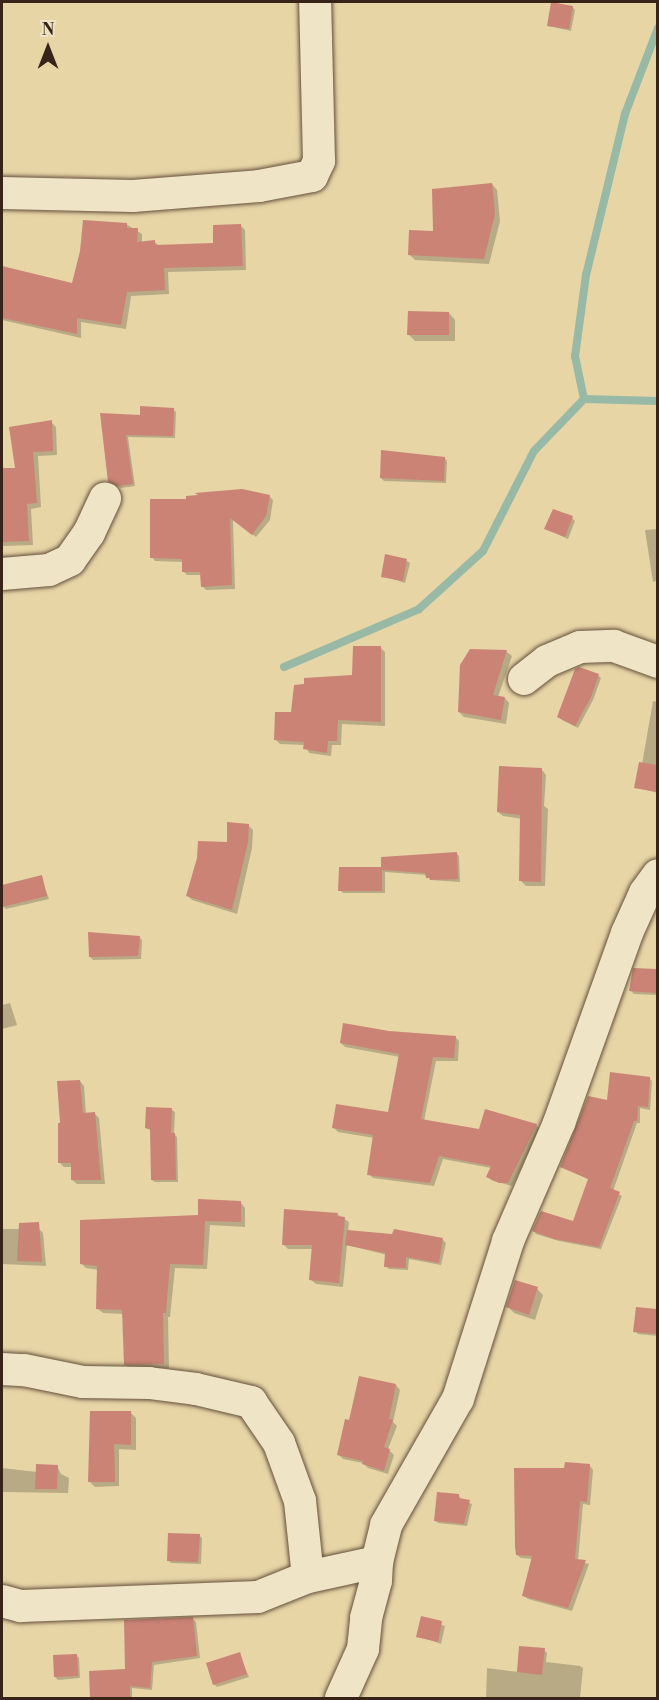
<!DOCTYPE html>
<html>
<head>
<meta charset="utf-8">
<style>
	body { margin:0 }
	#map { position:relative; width:659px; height:1700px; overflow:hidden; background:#e7d5a6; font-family:"Libre Bodoni",serif }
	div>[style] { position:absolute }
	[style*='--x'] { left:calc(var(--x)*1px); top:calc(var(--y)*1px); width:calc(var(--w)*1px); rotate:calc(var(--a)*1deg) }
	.shadow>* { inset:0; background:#0003 }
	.stream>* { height:8px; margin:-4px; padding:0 4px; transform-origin:4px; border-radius:4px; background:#97b9a6 }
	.building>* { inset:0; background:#cb8376 }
	.roads { filter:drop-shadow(0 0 2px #64503c) drop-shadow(0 0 2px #64503c) }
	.minor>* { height:32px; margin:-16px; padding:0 16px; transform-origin:16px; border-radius:16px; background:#efe4c5 }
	span { translate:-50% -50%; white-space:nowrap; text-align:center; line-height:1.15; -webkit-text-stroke:4.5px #efe4c5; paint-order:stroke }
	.frame { position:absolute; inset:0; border:3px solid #382318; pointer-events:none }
	.north { position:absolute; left:18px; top:18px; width:60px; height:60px; -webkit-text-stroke:4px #efe4c5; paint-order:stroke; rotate:0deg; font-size:16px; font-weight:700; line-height:24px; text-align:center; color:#382318 }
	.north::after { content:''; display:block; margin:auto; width:21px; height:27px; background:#382318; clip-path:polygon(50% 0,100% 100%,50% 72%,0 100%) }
</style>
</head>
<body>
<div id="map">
	<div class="shadow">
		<div style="clip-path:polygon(572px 7px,575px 10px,571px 31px,549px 26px)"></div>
		<div style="clip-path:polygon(492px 184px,497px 190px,500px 221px,489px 264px,415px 260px,409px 254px)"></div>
		<div style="clip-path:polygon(126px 224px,142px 234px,142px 243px,155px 242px,159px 246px,215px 244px,241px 226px,245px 230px,246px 270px,168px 272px,169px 294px,131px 296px,126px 329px,81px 322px,81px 338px,2px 320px,2px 267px,73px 284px)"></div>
		<div style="clip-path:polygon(449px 313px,455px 320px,455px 341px,415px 341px,409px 335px)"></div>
		<div style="clip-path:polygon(173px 409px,176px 412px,175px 438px,128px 437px,135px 486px,121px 488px,113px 484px,110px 481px,101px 415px,141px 416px)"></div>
		<div style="clip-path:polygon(51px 422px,56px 427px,57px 455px,38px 456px,41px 507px,31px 509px,33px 545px,2px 546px,2px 470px,17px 469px)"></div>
		<div style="clip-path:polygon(444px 458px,447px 461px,446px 483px,384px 481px,381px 478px)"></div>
		<div style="clip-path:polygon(269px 496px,273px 500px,270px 520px,256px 537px,233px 520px,235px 589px,206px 590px,202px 586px,202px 575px,187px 575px,183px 571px,183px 562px,155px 561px,152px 557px)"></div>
		<div style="clip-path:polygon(572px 518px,575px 521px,568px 539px,546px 529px)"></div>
		<div style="clip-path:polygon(658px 529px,658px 580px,653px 582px,645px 530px)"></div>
		<div style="clip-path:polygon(407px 561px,410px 563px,405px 583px,383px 576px)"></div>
		<div style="clip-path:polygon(380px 647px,385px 652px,385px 726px,342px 724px,341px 745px,332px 745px,331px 756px,309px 753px,305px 745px,280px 744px,275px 739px,292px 714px,354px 676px)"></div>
		<div style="clip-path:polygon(471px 651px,507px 652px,512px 656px,498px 697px,505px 698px,509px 703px,506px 724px,464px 717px,459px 712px)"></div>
		<div style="clip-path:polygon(598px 675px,601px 678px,593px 700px,578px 728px,562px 720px,559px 717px)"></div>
		<div style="clip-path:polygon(653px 701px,658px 702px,658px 793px,635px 787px,642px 764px)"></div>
		<div style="clip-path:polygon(542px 770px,546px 775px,544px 806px,548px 809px,545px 886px,526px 886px,521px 881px,522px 819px,503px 816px,498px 812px)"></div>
		<div style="clip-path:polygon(248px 825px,253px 830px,252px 848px,237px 914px,192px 900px,188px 896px)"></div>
		<div style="clip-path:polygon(456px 853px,459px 856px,460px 882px,430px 880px,427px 875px,385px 872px,385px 893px,343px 893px,340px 890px,383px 869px)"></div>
		<div style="clip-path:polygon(41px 877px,49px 899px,6px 909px,3px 906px,2px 886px)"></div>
		<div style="clip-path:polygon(139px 937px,142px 940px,141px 959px,93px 960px,90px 957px)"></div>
		<div style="clip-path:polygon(635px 970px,658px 971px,658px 995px,634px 994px,631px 991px)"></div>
		<div style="clip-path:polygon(10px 1003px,17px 1025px,2px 1029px,2px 1005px)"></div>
		<div style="clip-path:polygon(389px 1033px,455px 1037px,459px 1041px,458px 1061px,436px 1061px,424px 1121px,480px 1130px,536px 1125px,540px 1129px,512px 1186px,491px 1180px,488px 1176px,491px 1168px,443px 1159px,434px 1186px,373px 1178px,369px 1174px,374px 1138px,338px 1132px,334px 1128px,389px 1114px,400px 1057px,345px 1047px,341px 1043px)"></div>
		<div style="clip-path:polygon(649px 1078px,652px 1081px,650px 1110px,640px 1108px,640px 1123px,637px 1123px,613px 1191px,622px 1196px,601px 1249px,559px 1241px,536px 1234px,534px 1231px,574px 1223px,590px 1180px,561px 1166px,608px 1102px)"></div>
		<div style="clip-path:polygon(80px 1081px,84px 1086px,86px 1114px,95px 1114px,99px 1118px,105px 1184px,77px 1184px,72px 1180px,72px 1167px,64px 1167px,59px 1162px,61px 1124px)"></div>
		<div style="clip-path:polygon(172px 1110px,175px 1112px,174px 1134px,177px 1137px,178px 1182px,155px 1182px,152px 1180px,152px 1131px,146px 1128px)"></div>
		<div style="clip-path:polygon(241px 1203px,245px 1208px,245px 1227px,210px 1225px,207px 1269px,175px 1268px,170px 1317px,168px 1317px,169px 1368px,130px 1369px,125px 1364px,123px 1314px,103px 1313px,98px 1309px,99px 1270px,86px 1268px,81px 1263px)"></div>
		<div style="clip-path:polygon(337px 1214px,349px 1222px,348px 1231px,443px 1240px,446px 1243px,441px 1265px,409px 1259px,408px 1270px,389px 1269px,386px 1266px,387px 1255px,347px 1245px,343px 1287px,316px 1284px,311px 1280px,313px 1249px,288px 1249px,284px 1245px)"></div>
		<div style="clip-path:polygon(2px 1229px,39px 1229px,43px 1233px,46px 1266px,2px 1264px)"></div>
		<div style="clip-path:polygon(537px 1289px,543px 1295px,535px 1320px,514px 1313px,508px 1307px)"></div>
		<div style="clip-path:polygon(637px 1309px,658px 1311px,658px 1336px,638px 1334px,635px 1331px)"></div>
		<div style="clip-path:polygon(396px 1385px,400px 1390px,393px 1422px,397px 1426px,388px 1449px,394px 1455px,388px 1474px,368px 1468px,363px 1463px,343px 1459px,339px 1455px,350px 1422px)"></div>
		<div style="clip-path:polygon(131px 1413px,136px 1418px,136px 1450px,119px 1449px,119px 1486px,95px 1487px,90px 1482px)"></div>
		<div style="clip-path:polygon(57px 1466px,61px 1474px,69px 1478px,68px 1493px,2px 1492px,2px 1468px,37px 1472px)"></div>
		<div style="clip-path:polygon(590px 1466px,593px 1470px,590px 1505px,583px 1504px,578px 1561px,589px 1564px,572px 1611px,528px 1599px,524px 1596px,533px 1559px,521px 1558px,517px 1555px,566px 1470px)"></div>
		<div style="clip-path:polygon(459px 1495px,461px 1500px,472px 1504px,467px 1526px,438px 1523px,435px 1520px)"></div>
		<div style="clip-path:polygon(199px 1535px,202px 1538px,201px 1564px,171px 1563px,168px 1560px)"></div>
		<div style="clip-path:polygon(422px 1618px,445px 1626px,441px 1644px,418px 1636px)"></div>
		<div style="clip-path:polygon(193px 1619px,196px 1622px,200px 1658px,154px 1665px,152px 1690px,132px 1688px,132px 1698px,92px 1698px,91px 1672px,127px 1670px)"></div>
		<div style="clip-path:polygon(521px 1647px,544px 1650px,547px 1653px,546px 1662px,580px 1666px,583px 1668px,580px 1698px,486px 1698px,487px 1668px,518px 1672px)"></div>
		<div style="clip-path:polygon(239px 1654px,249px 1677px,217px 1687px,214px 1684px)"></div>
		<div style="clip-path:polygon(76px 1655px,79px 1658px,80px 1678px,58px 1680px,55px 1677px)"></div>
	</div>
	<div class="stream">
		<div style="--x:658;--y:28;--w:92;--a:111"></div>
		<div style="--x:625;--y:114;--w:166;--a:103.6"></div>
		<div style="--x:586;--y:275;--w:82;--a:97.7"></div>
		<div style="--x:575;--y:356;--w:44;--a:78.2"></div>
		<div style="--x:584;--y:399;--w:74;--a:1.5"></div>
		<div style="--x:284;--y:667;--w:147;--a:-23.2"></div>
		<div style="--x:419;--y:609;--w:86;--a:-42.2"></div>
		<div style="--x:483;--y:551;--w:112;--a:-63"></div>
		<div style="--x:534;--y:451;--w:72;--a:-46.1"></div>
	</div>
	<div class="building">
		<div style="clip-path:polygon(551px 2px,573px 6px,569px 29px,547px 26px)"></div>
		<div style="clip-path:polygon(492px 183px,495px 214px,484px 259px,408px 255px,409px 230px,433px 231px,432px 189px)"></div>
		<div style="clip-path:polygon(83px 220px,127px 223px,127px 228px,138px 228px,137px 242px,155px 240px,155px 245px,213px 243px,213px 225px,241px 224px,243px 266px,164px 268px,165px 290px,127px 292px,121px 325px,77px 318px,77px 334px,2px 318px,2px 266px,72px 283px,80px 251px)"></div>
		<div style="clip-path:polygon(408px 311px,449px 312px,449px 335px,407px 335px)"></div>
		<div style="clip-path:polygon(140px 406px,174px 408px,173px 436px,126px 435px,133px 484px,117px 486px,108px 482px,100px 413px,140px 415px)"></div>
		<div style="clip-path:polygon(52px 420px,53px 451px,33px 452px,37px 503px,27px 504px,29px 541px,2px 542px,2px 468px,15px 468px,9px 427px)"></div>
		<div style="clip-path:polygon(381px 450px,445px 457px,444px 481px,380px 478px)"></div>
		<div style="clip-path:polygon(242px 489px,270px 495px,266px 516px,252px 535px,230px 518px,232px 585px,201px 587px,200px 572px,182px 572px,182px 559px,150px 558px,150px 499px,186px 499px,186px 496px,198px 495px,195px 493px)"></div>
		<div style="clip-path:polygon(553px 509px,573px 516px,565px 537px,544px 529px)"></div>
		<div style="clip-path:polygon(385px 554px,407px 559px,403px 581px,381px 577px)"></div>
		<div style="clip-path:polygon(353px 646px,381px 646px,381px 722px,338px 720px,337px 741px,328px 741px,327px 753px,303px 749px,304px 742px,274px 740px,275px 712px,291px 712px,294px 685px,304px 684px,304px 678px,352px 675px)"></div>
		<div style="clip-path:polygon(470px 649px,507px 650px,493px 695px,505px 697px,501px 720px,458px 712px,460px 665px)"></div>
		<div style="clip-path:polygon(579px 667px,599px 674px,591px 697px,575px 726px,557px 717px,575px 669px)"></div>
		<div style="clip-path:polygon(639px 762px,657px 765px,657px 792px,634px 788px)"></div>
		<div style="clip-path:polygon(499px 766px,542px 768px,541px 882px,519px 881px,520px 815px,497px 812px)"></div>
		<div style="clip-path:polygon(227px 822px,249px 824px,248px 842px,232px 910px,186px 896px,197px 858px,198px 841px,227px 842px)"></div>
		<div style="clip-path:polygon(457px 852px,458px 879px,430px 880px,430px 878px,426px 878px,425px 873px,382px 870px,382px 891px,338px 891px,339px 867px,381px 867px,381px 857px)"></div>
		<div style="clip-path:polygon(42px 875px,47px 896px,2px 907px,2px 885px)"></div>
		<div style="clip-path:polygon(88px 932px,140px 936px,138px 956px,89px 957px)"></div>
		<div style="clip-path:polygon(633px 968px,657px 969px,657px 993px,629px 991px)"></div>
		<div style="clip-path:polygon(343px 1023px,389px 1031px,456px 1036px,454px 1058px,433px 1057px,421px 1119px,479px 1129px,485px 1109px,537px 1124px,508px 1183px,499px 1183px,486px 1177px,491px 1166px,439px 1156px,430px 1183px,367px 1175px,373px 1135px,332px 1128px,336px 1104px,388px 1112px,399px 1054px,340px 1043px)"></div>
		<div style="clip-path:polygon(610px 1072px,650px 1077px,648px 1107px,638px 1106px,637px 1121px,634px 1121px,610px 1188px,620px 1192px,599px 1247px,554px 1239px,532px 1231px,541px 1211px,573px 1221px,588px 1179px,560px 1167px,588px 1096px,607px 1100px)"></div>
		<div style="clip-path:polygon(80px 1080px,83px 1113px,95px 1112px,101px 1180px,71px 1180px,71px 1163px,58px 1163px,58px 1123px,60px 1123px,57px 1081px)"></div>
		<div style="clip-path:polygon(146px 1107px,172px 1108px,171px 1133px,175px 1133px,176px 1180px,151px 1180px,150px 1129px,145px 1128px)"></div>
		<div style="clip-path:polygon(198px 1199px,241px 1201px,241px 1222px,205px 1221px,203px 1265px,170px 1264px,166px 1313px,163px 1313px,164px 1364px,124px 1365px,122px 1310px,96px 1309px,97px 1266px,80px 1264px,80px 1220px,198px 1215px)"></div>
		<div style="clip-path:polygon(284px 1209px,338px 1213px,337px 1216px,345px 1217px,339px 1283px,309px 1280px,312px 1245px,282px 1245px)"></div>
		<div style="clip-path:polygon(39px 1222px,42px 1262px,17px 1261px,19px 1223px)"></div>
		<div style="clip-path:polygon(394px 1229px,443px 1238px,439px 1263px,406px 1257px,406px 1268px,384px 1267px,385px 1253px,345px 1245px,347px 1230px,392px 1234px)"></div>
		<div style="clip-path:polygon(515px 1280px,538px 1287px,529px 1315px,506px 1307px)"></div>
		<div style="clip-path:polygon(636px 1307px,657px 1309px,657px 1334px,633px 1332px)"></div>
		<div style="clip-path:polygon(359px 1376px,396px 1384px,389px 1419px,393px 1420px,384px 1447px,390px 1449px,384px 1471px,362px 1464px,363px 1461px,337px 1455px,345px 1419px,349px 1420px)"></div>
		<div style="clip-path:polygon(90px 1411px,131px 1411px,131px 1445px,114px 1444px,115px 1482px,88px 1482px)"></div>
		<div style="clip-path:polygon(565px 1462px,590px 1464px,587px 1502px,580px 1501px,575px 1559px,586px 1560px,568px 1608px,522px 1596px,532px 1556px,516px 1555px,515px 1547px,514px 1468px,564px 1468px)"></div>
		<div style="clip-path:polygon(36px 1464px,58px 1465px,57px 1489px,35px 1489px)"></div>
		<div style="clip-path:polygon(437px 1492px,459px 1494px,459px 1498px,470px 1500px,464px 1524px,434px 1521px)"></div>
		<div style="clip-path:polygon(168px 1533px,200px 1534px,198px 1562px,167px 1561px)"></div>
		<div style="clip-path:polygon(421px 1616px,442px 1621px,438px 1642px,416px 1637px)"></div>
		<div style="clip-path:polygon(193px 1617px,197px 1656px,152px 1662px,150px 1688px,130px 1686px,130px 1698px,90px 1698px,89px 1671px,125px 1669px,124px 1620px)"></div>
		<div style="clip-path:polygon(519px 1646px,545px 1648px,542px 1675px,517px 1672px)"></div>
		<div style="clip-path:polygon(240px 1652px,247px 1674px,213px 1685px,206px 1663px)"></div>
		<div style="clip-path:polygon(77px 1654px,78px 1676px,54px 1677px,53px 1655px)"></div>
	</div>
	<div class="roads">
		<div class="minor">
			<div style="--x:2;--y:193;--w:131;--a:1.3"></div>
			<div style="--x:133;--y:196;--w:126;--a:-4.5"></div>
			<div style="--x:259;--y:186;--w:54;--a:-10.7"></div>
			<div style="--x:312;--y:176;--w:17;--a:-65"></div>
			<div style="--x:319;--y:161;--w:159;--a:-91.4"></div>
			<div style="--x:2;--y:574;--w:47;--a:-4.9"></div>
			<div style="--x:49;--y:570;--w:23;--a:-25"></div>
			<div style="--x:70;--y:560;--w:33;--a:-55"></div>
			<div style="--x:89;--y:533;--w:38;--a:-65"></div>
			<div style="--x:524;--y:679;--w:29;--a:-38"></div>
			<div style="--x:547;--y:661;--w:36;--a:-23"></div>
			<div style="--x:580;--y:647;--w:34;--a:-2"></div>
			<div style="--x:614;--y:646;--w:47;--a:20"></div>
			<div style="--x:2;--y:1369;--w:22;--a:3"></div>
			<div style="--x:24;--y:1370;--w:60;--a:11.5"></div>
			<div style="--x:83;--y:1382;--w:66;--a:0.9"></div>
			<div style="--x:149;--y:1383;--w:47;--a:7.3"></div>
			<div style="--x:196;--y:1389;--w:57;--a:13.3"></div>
			<div style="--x:251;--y:1402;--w:50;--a:55.7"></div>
			<div style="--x:279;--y:1443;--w:62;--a:70.1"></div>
			<div style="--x:300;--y:1501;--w:76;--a:84"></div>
			<div style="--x:2;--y:1601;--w:20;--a:15"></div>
			<div style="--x:21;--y:1606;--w:237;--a:-2.2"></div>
			<div style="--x:258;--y:1597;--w:54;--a:-21.8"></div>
			<div style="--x:308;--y:1577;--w:71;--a:-12.3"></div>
			<div style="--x:341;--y:1698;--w:54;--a:-65.8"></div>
			<div style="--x:363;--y:1649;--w:31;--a:-84"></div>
			<div style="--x:366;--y:1618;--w:38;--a:-75"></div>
			<div style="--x:376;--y:1581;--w:19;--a:-87"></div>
			<div style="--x:377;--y:1562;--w:38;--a:-76"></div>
			<div style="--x:386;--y:1525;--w:145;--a:-60.3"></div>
			<div style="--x:458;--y:1399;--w:166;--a:-72.4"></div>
			<div style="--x:508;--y:1241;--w:129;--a:-66.6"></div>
			<div style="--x:559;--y:1123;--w:202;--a:-70.3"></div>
			<div style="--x:627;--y:933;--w:44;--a:-65.8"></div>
			<div style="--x:645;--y:893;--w:22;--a:-54"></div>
		</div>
	</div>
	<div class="frame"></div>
	<div class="north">N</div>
</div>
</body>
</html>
